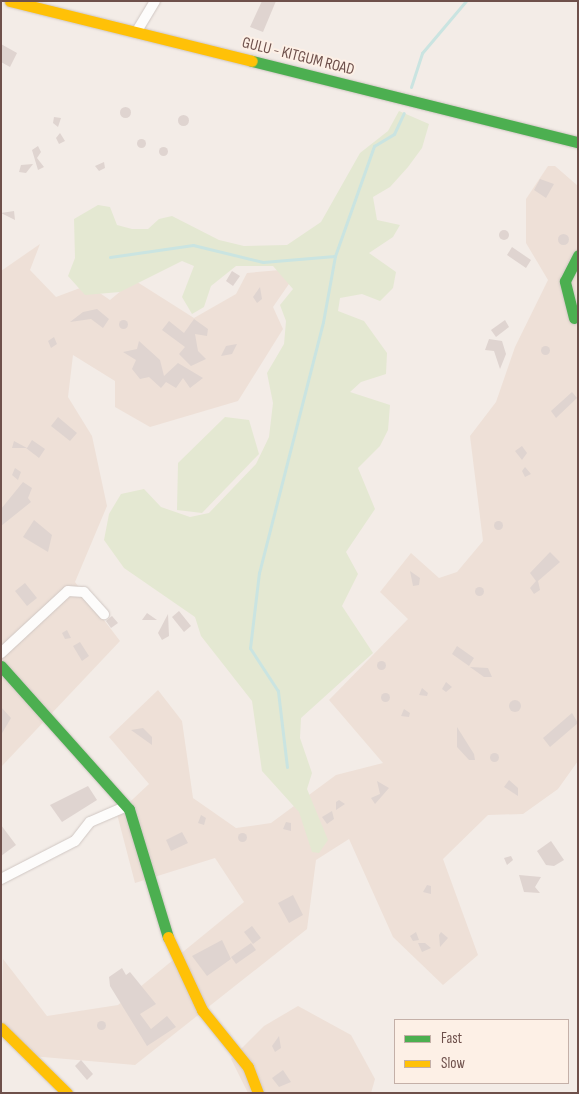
<!DOCTYPE html>
<html>
<head>
<meta charset="utf-8">
<style>
	body { margin:0 }
	#map { position:relative; width:579px; height:1094px; overflow:hidden; background:#f3ece7; font-family:"Sofia Sans Condensed",sans-serif }
	div>[style] { position:absolute }
	[style*='--x'] { left:calc(var(--x)*1px); top:calc(var(--y)*1px); width:calc(var(--w)*1px); rotate:calc(var(--a)*1deg) }
	.residential>* { inset:0; background:#eee0d7 }
	.green>* { inset:0; background:#e4e8d2 }
	.stream>* { height:3px; margin:-1.5px; padding:0 1.5px; transform-origin:1.5px; border-radius:1.5px; background:#cae4e1 }
	.building>* { inset:0; background:#dfd4d0 }
	.round { border-radius:50% }
	.roads { filter:drop-shadow(0 0 1px #d0c7c3) drop-shadow(0 0 1px #d0c7c3) }
	.street>* { height:10px; margin:-5px; padding:0 5px; transform-origin:5px; border-radius:5px; background:#fdfcfb }
	.fast>* { height:11px; margin:-5.5px; padding:0 5.5px; transform-origin:5.5px; border-radius:5.5px; background:#4caf50 }
	.slow>* { height:11px; margin:-5.5px; padding:0 5.5px; transform-origin:5.5px; border-radius:5.5px; background:#ffc107 }
	span { translate:-50% -50%; white-space:nowrap; text-align:center; line-height:1.15; -webkit-text-stroke:4px #fdf0e6; paint-order:stroke }
	.street-label { font-size:16px; color:#6e504b }
	.frame { position:absolute; inset:0; border:2px solid #6e504b; pointer-events:none }
	.legend { position:absolute; left:394px; top:1019px; width:175px; height:65px; box-sizing:border-box; background:#fdf0e6; border:1px solid #c4b0a8; margin:0; padding:6px 9px; list-style:none; font-size:15px; color:#6e504b }
	.legend li { display:flex; align-items:center; gap:10px; height:25px }
	.legend b { width:25px; border:1px solid #c4b0a8 }
</style>
</head>
<body>
<div id="map">
	<div class="residential">
		<div style="clip-path:polygon(548px 166px,555px 166px,578px 186px,578px 761px,558px 789px,523px 814px,488px 815px,443px 859px,478px 955px,443px 985px,393px 937px,349px 839px,316px 860px,307px 929px,135px 1065px,20px 1055px,1px 1033px,3px 959px,47px 1016px,118px 1005px,244px 902px,215px 858px,135px 883px,117px 814px,149px 784px,109px 737px,158px 690px,182px 721px,193px 798px,236px 828px,271px 823px,336px 775px,383px 763px,329px 700px,408px 619px,380px 592px,411px 553px,439px 578px,457px 572px,483px 541px,470px 436px,496px 402px,515px 347px,548px 280px,526px 243px,526px 199px)"></div>
		<div style="clip-path:polygon(40px 244px,30px 270px,56px 297px,88px 285px,110px 300px,134px 280px,194px 318px,236px 294px,247px 273px,280px 270px,293px 278px,273px 307px,283px 329px,238px 401px,150px 427px,115px 407px,115px 381px,73px 355px,68px 397px,92px 436px,107px 506px,75px 582px,120px 641px,1px 767px,1px 271px)"></div>
		<div style="clip-path:polygon(298px 1006px,351px 1035px,375px 1079px,371px 1093px,248px 1093px,231px 1059px,264px 1026px)"></div>
	</div>
	<div class="green">
		<div style="clip-path:polygon(399px 111px,429px 124px,422px 148px,408px 167px,390px 187px,373px 197px,377px 220px,400px 225px,393px 237px,369px 253px,396px 272px,393px 288px,380px 301px,362px 294px,340px 298px,338px 311px,364px 321px,387px 353px,386px 374px,361px 382px,350px 392px,390px 405px,388px 430px,380px 446px,358px 468px,375px 509px,346px 552px,358px 574px,342px 606px,373px 653px,301px 718px,300px 738px,312px 773px,307px 789px,328px 840px,319px 853px,312px 852px,299px 812px,262px 771px,252px 701px,201px 636px,195px 617px,124px 568px,104px 540px,109px 514px,121px 494px,144px 489px,161px 507px,190px 517px,209px 513px,256px 464px,269px 437px,273px 403px,267px 373px,284px 344px,286px 321px,280px 305px,293px 289px,273px 266px,236px 266px,211px 286px,204px 307px,192px 314px,182px 297px,194px 266px,182px 261px,120px 292px,85px 295px,68px 276px,75px 258px,74px 219px,98px 205px,110px 207px,117px 225px,132px 229px,148px 229px,159px 219px,172px 216px,219px 240px,244px 246px,287px 245px,321px 222px,360px 153px,388px 131px)"></div>
		<div style="clip-path:polygon(225px 417px,249px 420px,259px 454px,202px 513px,177px 510px,178px 463px)"></div>
	</div>
	<div class="stream">
		<div style="--x:411;--y:87;--w:36;--a:-72"></div>
		<div style="--x:422;--y:53;--w:68;--a:-49.8"></div>
		<div style="--x:110;--y:257;--w:84;--a:-8.2"></div>
		<div style="--x:193;--y:245;--w:72;--a:13.7"></div>
		<div style="--x:263;--y:262;--w:72;--a:-4.8"></div>
		<div style="--x:287;--y:767;--w:77;--a:-96.8"></div>
		<div style="--x:278;--y:691;--w:51;--a:-123.1"></div>
		<div style="--x:250;--y:648;--w:76;--a:-83.2"></div>
		<div style="--x:259;--y:573;--w:259;--a:-75.7"></div>
		<div style="--x:323;--y:322;--w:67;--a:-79.7"></div>
		<div style="--x:335;--y:256;--w:117;--a:-70.5"></div>
		<div style="--x:374;--y:146;--w:23;--a:-31"></div>
		<div style="--x:394;--y:134;--w:23;--a:-65"></div>
	</div>
	<div class="building">
		<div style="clip-path:polygon(262px 1px,276px 1px,263px 32px,250px 27px)"></div>
		<div style="clip-path:polygon(1px 44px,17px 53px,10px 67px,1px 62px)"></div>
		<div class="round" style="left:119.5px;top:106.5px;width:11px;height:11px"></div>
		<div class="round" style="left:177.5px;top:114.5px;width:11px;height:11px"></div>
		<div style="clip-path:polygon(54px 117px,61px 118px,58px 127px,53px 123px)"></div>
		<div style="clip-path:polygon(60px 133px,65px 141px,59px 144px,56px 138px)"></div>
		<div class="round" style="left:136.5px;top:138.5px;width:9px;height:9px"></div>
		<div style="clip-path:polygon(38px 146px,41px 152px,37px 158px,44px 167px,38px 170px,32px 150px)"></div>
		<div class="round" style="left:158.5px;top:146.5px;width:9px;height:9px"></div>
		<div style="clip-path:polygon(104px 162px,105px 168px,99px 171px,95px 166px)"></div>
		<div style="clip-path:polygon(33px 164px,26px 173px,19px 172px,21px 165px)"></div>
		<div style="clip-path:polygon(540px 179px,554px 184px,546px 198px,534px 190px)"></div>
		<div style="clip-path:polygon(14px 211px,15px 220px,1px 213px)"></div>
		<div class="round" style="left:499px;top:230px;width:10px;height:10px"></div>
		<div class="round" style="left:557.5px;top:233.5px;width:11px;height:11px"></div>
		<div style="clip-path:polygon(512px 247px,531px 260px,526px 268px,507px 255px)"></div>
		<div style="clip-path:polygon(232px 271px,240px 276px,233px 286px,226px 281px)"></div>
		<div style="clip-path:polygon(260px 287px,262px 299px,257px 303px,253px 297px)"></div>
		<div style="clip-path:polygon(97px 309px,109px 319px,103px 328px,91px 319px,70px 322px,83px 312px)"></div>
		<div style="clip-path:polygon(194px 319px,208px 329px,207px 336px,195px 334px,198px 351px,206px 359px,191px 366px,179px 354px,185px 347px,162px 330px,169px 321px,184px 333px)"></div>
		<div class="round" style="left:118.5px;top:319.5px;width:9px;height:9px"></div>
		<div style="clip-path:polygon(505px 320px,509px 327px,496px 337px,491px 330px)"></div>
		<div style="clip-path:polygon(54px 337px,57px 344px,51px 348px,48px 341px)"></div>
		<div style="clip-path:polygon(489px 339px,502px 341px,506px 354px,500px 369px,494px 351px,485px 350px)"></div>
		<div style="clip-path:polygon(139px 341px,160px 360px,164px 376px,178px 363px,203px 378px,190px 388px,183px 378px,176px 388px,166px 382px,161px 388px,149px 377px,140px 379px,132px 369px,136px 360px,123px 352px,137px 349px)"></div>
		<div style="clip-path:polygon(237px 344px,232px 354px,221px 356px,226px 346px)"></div>
		<div class="round" style="left:540.5px;top:345.5px;width:9px;height:9px"></div>
		<div style="clip-path:polygon(572px 392px,577px 398px,556px 418px,551px 411px)"></div>
		<div style="clip-path:polygon(58px 417px,77px 433px,70px 441px,51px 426px)"></div>
		<div style="clip-path:polygon(32px 440px,45px 449px,39px 458px,26px 448px,12px 448px,14px 441px,27px 448px)"></div>
		<div style="clip-path:polygon(522px 446px,527px 453px,522px 460px,515px 451px)"></div>
		<div style="clip-path:polygon(525px 467px,531px 474px,525px 477px,522px 471px)"></div>
		<div style="clip-path:polygon(15px 468px,21px 472px,18px 480px,12px 475px)"></div>
		<div style="clip-path:polygon(23px 482px,32px 488px,28px 498px,31px 502px,1px 526px,1px 509px)"></div>
		<div style="clip-path:polygon(34px 520px,52px 535px,48px 552px,23px 537px)"></div>
		<div class="round" style="left:493.5px;top:520.5px;width:9px;height:9px"></div>
		<div style="clip-path:polygon(550px 552px,560px 562px,538px 581px,540px 590px,534px 594px,530px 588px,536px 581px,530px 573px)"></div>
		<div style="clip-path:polygon(410px 571px,420px 578px,419px 585px,413px 586px)"></div>
		<div style="clip-path:polygon(25px 583px,37px 598px,27px 606px,15px 591px)"></div>
		<div class="round" style="left:474.5px;top:586.5px;width:9px;height:9px"></div>
		<div style="clip-path:polygon(179px 611px,191px 626px,184px 632px,172px 617px)"></div>
		<div style="clip-path:polygon(147px 613px,157px 620px,142px 620px)"></div>
		<div style="clip-path:polygon(168px 614px,169px 636px,162px 640px,158px 633px)"></div>
		<div style="clip-path:polygon(112px 616px,118px 623px,111px 628px,106px 621px)"></div>
		<div style="clip-path:polygon(67px 630px,71px 638px,65px 639px,62px 633px)"></div>
		<div style="clip-path:polygon(80px 642px,89px 656px,82px 661px,73px 646px)"></div>
		<div style="clip-path:polygon(457px 646px,474px 658px,469px 666px,452px 654px)"></div>
		<div class="round" style="left:376.5px;top:660.5px;width:9px;height:9px"></div>
		<div style="clip-path:polygon(470px 667px,488px 668px,492px 677px,484px 677px)"></div>
		<div style="clip-path:polygon(446px 682px,452px 687px,446px 692px,442px 689px)"></div>
		<div style="clip-path:polygon(422px 688px,428px 693px,427px 696px,419px 695px)"></div>
		<div class="round" style="left:380.5px;top:692.5px;width:9px;height:9px"></div>
		<div class="round" style="left:509px;top:700px;width:12px;height:12px"></div>
		<div style="clip-path:polygon(1px 707px,11px 718px,1px 735px)"></div>
		<div style="clip-path:polygon(404px 709px,410px 713px,409px 717px,401px 716px)"></div>
		<div style="clip-path:polygon(572px 713px,578px 723px,550px 747px,543px 738px)"></div>
		<div style="clip-path:polygon(457px 727px,474px 754px,475px 760px,469px 760px,457px 747px)"></div>
		<div style="clip-path:polygon(143px 728px,152px 737px,152px 745px,131px 730px)"></div>
		<div class="round" style="left:489.5px;top:752.5px;width:9px;height:9px"></div>
		<div style="clip-path:polygon(509px 780px,518px 788px,518px 796px,504px 787px)"></div>
		<div style="clip-path:polygon(377px 781px,389px 788px,375px 804px,371px 798px,380px 794px)"></div>
		<div style="clip-path:polygon(88px 786px,97px 800px,62px 822px,50px 805px)"></div>
		<div style="clip-path:polygon(339px 800px,345px 804px,336px 810px,336px 802px)"></div>
		<div style="clip-path:polygon(332px 811px,334px 819px,327px 824px,322px 817px)"></div>
		<div style="clip-path:polygon(201px 815px,206px 818px,204px 825px,198px 823px)"></div>
		<div style="clip-path:polygon(286px 822px,291px 823px,291px 831px,283px 829px)"></div>
		<div style="clip-path:polygon(1px 825px,16px 845px,1px 856px)"></div>
		<div style="clip-path:polygon(182px 832px,188px 843px,171px 851px,166px 840px)"></div>
		<div class="round" style="left:237.5px;top:832.5px;width:9px;height:9px"></div>
		<div style="clip-path:polygon(551px 841px,564px 860px,554px 866px,546px 865px,537px 851px)"></div>
		<div style="clip-path:polygon(511px 856px,513px 860px,507px 865px,504px 858px)"></div>
		<div style="clip-path:polygon(519px 875px,541px 877px,535px 887px,540px 893px,524px 892px)"></div>
		<div style="clip-path:polygon(427px 885px,431px 886px,431px 894px,423px 892px)"></div>
		<div style="clip-path:polygon(293px 895px,303px 915px,289px 923px,278px 903px)"></div>
		<div style="clip-path:polygon(252px 926px,261px 938px,253px 944px,244px 932px)"></div>
		<div style="clip-path:polygon(416px 932px,419px 940px,413px 941px,410px 936px)"></div>
		<div style="clip-path:polygon(441px 932px,448px 938px,440px 947px,439px 935px)"></div>
		<div style="clip-path:polygon(222px 940px,231px 959px,207px 976px,192px 956px)"></div>
		<div style="clip-path:polygon(251px 943px,256px 950px,236px 964px,231px 957px)"></div>
		<div style="clip-path:polygon(418px 943px,425px 943px,431px 948px,422px 952px)"></div>
		<div style="clip-path:polygon(122px 968px,126px 975px,130px 972px,156px 1004px,140px 1014px,151px 1029px,167px 1016px,176px 1027px,147px 1046px,110px 986px,109px 977px)"></div>
		<div class="round" style="left:96.5px;top:1020.5px;width:9px;height:9px"></div>
		<div style="clip-path:polygon(279px 1036px,281px 1048px,275px 1052px,272px 1046px)"></div>
		<div style="clip-path:polygon(81px 1060px,93px 1074px,87px 1080px,75px 1066px)"></div>
		<div style="clip-path:polygon(283px 1070px,291px 1082px,279px 1087px,272px 1078px)"></div>
	</div>
	<div class="roads">
		<div class="street">
			<div style="--x:137;--y:31;--w:35;--a:-59"></div>
			<div style="--x:1;--y:653;--w:91;--a:-42.8"></div>
			<div style="--x:68;--y:591;--w:16;--a:4"></div>
			<div style="--x:84;--y:592;--w:30;--a:48"></div>
			<div style="--x:1;--y:879;--w:83;--a:-27.2"></div>
			<div style="--x:75;--y:841;--w:24;--a:-52"></div>
			<div style="--x:90;--y:822;--w:40;--a:-23.4"></div>
		</div>
		<div class="fast">
			<div style="--x:252;--y:61;--w:336;--a:14"></div>
			<div style="--x:574;--y:318;--w:38;--a:-104"></div>
			<div style="--x:565;--y:281;--w:29;--a:-63"></div>
			<div style="--x:1;--y:666;--w:192;--a:48.2"></div>
			<div style="--x:129;--y:809;--w:134;--a:73.1"></div>
		</div>
		<div class="slow">
			<div style="--x:10;--y:1;--w:249;--a:13.9"></div>
			<div style="--x:168;--y:937;--w:81;--a:65"></div>
			<div style="--x:202;--y:1010;--w:73;--a:51.1"></div>
			<div style="--x:248;--y:1067;--w:28;--a:69"></div>
			<div style="--x:1;--y:1028;--w:93;--a:44.6"></div>
		</div>
	</div>
	<div class="street-label">
		<span style="left:298px;top:57px;rotate:14deg">GULU - KITGUM ROAD</span>
	</div>
	<div class="frame"></div>
	<ul class="legend">
	<li><b style="height:6px;background:#4caf50"></b>Fast</li>
	<li><b style="height:6px;background:#ffc107"></b>Slow</li>
	</ul>
</div>
</body>
</html>
